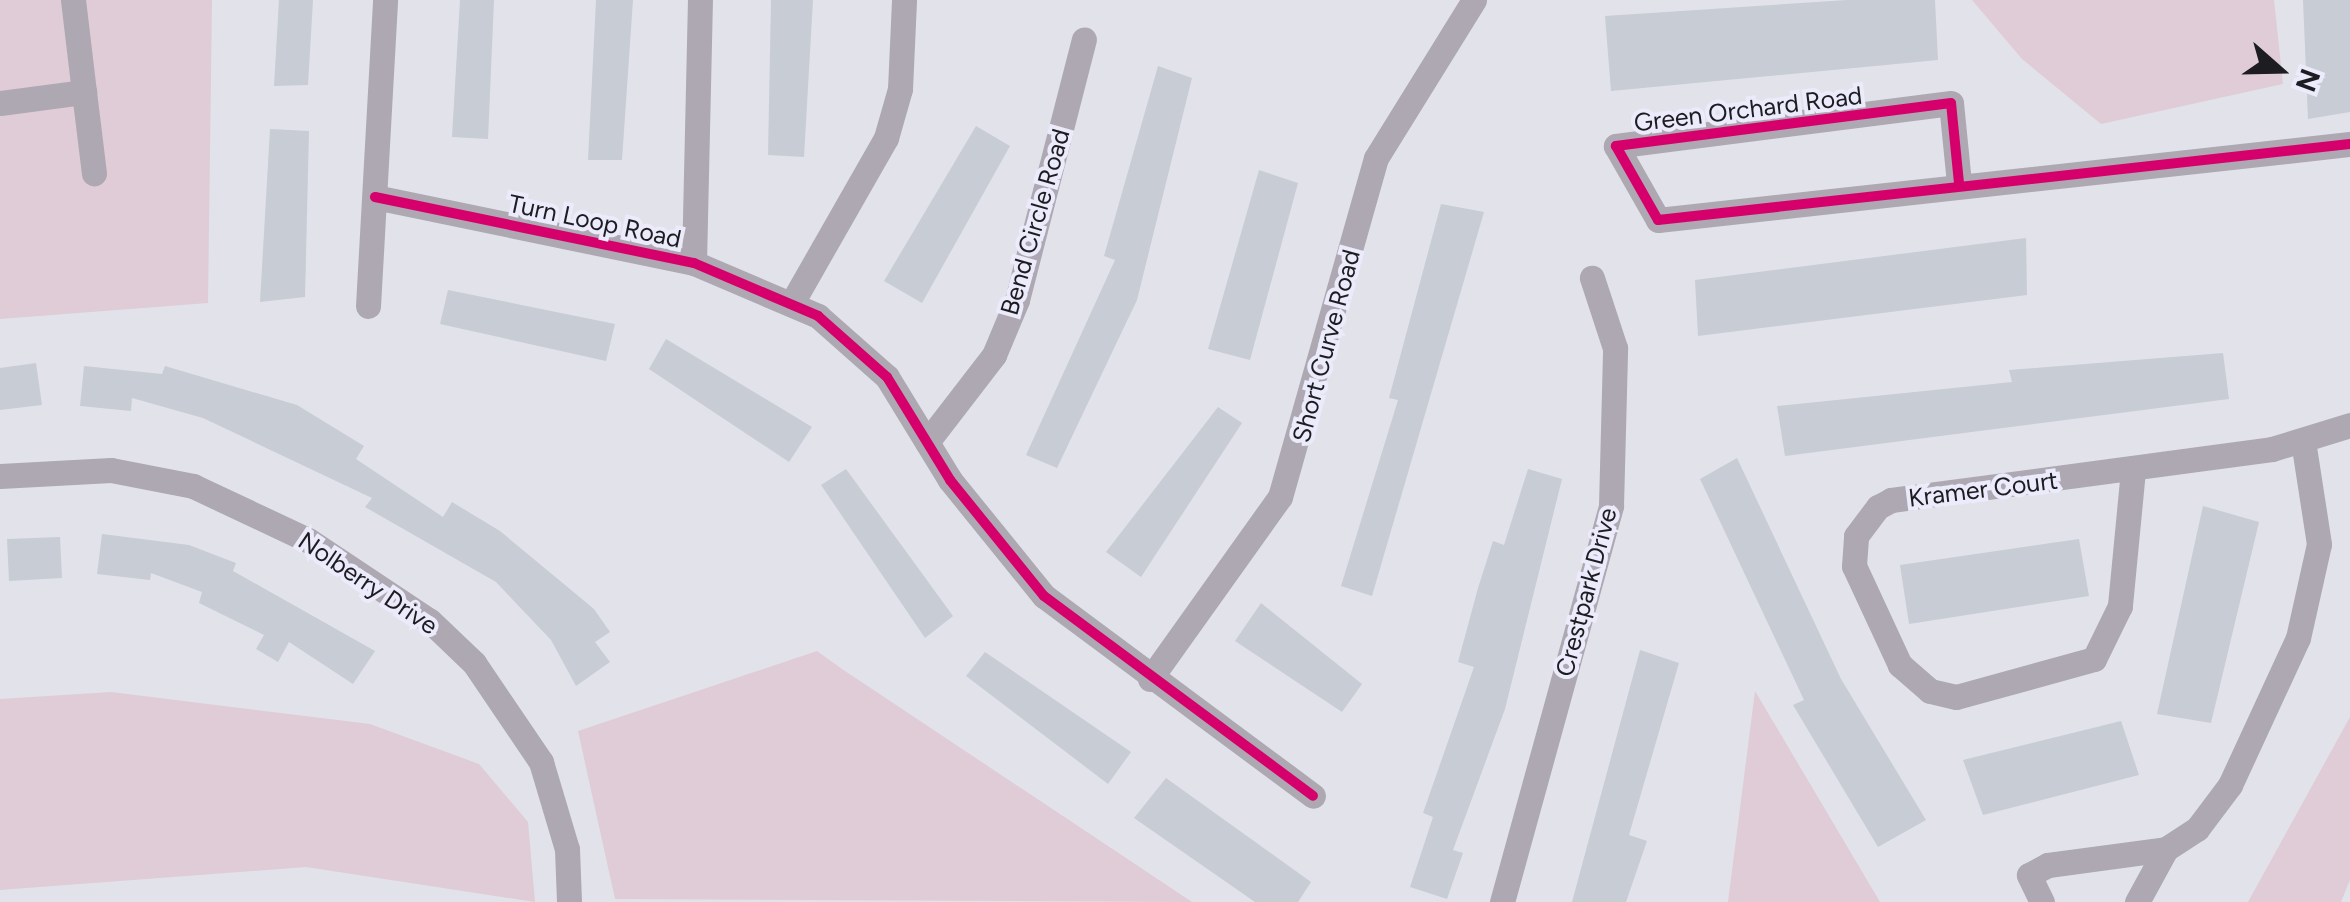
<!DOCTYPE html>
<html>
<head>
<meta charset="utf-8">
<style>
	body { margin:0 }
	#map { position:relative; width:2350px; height:902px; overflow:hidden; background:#e2e2ea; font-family:Figtree,sans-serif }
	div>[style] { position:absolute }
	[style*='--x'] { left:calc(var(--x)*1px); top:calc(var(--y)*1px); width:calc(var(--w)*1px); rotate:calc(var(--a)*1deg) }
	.green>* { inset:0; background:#dfccd6 }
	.building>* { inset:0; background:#c8ccd5 }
	.minor>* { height:25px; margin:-12.5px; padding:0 12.5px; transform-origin:12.5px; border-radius:12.5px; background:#ada8b2 }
	.cycleway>* { height:10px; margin:-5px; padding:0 5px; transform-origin:5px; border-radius:5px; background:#d6006c }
	span { translate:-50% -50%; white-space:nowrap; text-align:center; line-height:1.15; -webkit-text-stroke:8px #ecebfb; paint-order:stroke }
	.street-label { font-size:25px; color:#1c1c21 }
	.north { position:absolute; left:2230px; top:20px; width:100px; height:100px; -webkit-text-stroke:8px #ecebfb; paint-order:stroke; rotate:110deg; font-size:28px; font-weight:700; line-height:40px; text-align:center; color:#1c1c21 }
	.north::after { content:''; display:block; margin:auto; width:35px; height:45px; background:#1c1c21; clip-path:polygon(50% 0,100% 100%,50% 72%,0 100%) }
</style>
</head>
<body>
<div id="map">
	<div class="green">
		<div style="clip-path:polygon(0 0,212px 0,208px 303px,0 319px)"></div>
		<div style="clip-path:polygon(1972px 0,2274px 0,2283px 84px,2101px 124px,2022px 59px)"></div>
		<div style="clip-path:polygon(817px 651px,842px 669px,1192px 902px,615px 899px,578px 731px)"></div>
		<div style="clip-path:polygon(1755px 691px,1880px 902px,1728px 902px)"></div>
		<div style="clip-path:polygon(111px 692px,370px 724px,479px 764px,528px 822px,535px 902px,306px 867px,0 890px,0 699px)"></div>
		<div style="clip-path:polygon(2350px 717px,2350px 880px,2341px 902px,2248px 902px)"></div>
	</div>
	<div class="building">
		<div style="clip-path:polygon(279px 0,313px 0,308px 85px,274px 86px)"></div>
		<div style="clip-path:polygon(460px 0,494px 0,488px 139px,452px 137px)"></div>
		<div style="clip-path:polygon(596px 0,633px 0,622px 160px,588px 160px)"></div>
		<div style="clip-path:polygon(771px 0,813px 0,804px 157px,768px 155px)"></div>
		<div style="clip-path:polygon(1847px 0,1935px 0,1938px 60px,1611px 91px,1605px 16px)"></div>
		<div style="clip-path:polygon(2303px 0,2350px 0,2350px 112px,2308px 119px)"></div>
		<div style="clip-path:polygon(1158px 66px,1192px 78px,1137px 300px,1057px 468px,1026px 455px,1115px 260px,1104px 256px)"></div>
		<div style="clip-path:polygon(976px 126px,1010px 146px,922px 303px,884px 281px)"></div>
		<div style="clip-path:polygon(270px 129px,309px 131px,305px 297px,260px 302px)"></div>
		<div style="clip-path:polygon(1259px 170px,1298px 183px,1250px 360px,1208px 349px)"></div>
		<div style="clip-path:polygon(1441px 204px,1484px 212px,1372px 596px,1341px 586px,1398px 400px,1389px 398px)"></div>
		<div style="clip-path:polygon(2026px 238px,2027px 295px,1698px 336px,1695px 280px)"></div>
		<div style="clip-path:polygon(448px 290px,615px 324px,606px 361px,440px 324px)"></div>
		<div style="clip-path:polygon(666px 339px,812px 427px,789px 462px,649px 369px)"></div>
		<div style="clip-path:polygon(2223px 353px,2229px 399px,1785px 456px,1777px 406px,2012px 382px,2009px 370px)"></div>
		<div style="clip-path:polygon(36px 363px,42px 405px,0 410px,0 368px)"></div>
		<div style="clip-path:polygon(84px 366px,162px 374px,165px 366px,297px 405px,364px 446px,356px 459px,443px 517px,452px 502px,500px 531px,594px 609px,610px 632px,595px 642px,610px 662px,576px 686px,551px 640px,496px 582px,365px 507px,372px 498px,203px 418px,132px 398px,131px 411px,80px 406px)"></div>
		<div style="clip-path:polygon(1218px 407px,1242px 423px,1141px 577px,1106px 552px)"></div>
		<div style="clip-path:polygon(1737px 458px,1841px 679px,1926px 820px,1878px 847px,1793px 705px,1804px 700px,1700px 479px)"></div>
		<div style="clip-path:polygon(846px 469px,953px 616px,925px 638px,821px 485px)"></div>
		<div style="clip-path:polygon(1528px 469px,1562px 479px,1505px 709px,1453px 850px,1463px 853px,1447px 899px,1410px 887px,1433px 817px,1423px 813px,1474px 667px,1458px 662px,1478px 588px,1493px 541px,1504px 545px)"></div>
		<div style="clip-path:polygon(2203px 506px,2259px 522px,2211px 723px,2157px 714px)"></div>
		<div style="clip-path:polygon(102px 534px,189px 545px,236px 563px,233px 571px,375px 651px,353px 684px,289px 642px,278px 662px,256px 649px,264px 635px,199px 603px,202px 592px,151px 573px,150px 580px,97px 574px)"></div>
		<div style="clip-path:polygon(60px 537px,62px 578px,9px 581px,7px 539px)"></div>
		<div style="clip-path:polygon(2079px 539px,2089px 596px,1909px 624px,1900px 565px)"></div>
		<div style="clip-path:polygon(1261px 603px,1362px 684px,1342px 712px,1235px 641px)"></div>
		<div style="clip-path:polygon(1640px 650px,1679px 663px,1629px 835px,1647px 841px,1626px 902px,1572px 902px)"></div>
		<div style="clip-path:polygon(985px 652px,1131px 752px,1108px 784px,966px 676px)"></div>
		<div style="clip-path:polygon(2121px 721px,2139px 775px,1983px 815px,1963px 760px)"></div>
		<div style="clip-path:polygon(1166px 778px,1311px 882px,1298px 902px,1255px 902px,1134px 818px)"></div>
	</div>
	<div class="minor">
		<div style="--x:84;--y:92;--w:82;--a:83"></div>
		<div style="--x:0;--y:103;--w:85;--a:-7.5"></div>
		<div style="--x:84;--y:92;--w:93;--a:-96.8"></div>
		<div style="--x:1959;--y:183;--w:80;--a:-95.7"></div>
		<div style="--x:1951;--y:103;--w:338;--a:172.7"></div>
		<div style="--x:1616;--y:146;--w:85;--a:60.4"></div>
		<div style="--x:1658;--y:220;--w:696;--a:-6.27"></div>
		<div style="--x:375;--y:197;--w:326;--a:11.7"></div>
		<div style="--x:694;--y:263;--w:135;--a:23.1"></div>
		<div style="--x:818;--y:316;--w:92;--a:41.5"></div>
		<div style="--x:887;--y:377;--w:121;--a:58.5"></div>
		<div style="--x:950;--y:480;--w:149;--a:51"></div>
		<div style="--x:1044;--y:596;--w:335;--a:36.6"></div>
		<div style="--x:694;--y:263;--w:263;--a:-88.7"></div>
		<div style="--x:793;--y:301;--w:188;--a:-60.3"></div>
		<div style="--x:886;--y:138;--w:51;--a:-74.1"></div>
		<div style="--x:900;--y:89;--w:89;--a:-87.4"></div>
		<div style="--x:368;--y:306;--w:306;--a:-86.8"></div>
		<div style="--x:927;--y:442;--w:110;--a:-52.4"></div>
		<div style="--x:994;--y:355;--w:60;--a:-67.3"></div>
		<div style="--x:1017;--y:300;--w:269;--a:-75.6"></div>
		<div style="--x:2133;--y:470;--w:137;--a:95.5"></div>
		<div style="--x:2120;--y:606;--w:59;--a:116.1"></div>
		<div style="--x:2094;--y:659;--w:143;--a:164.6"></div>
		<div style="--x:1956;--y:697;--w:27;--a:-167"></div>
		<div style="--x:1930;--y:691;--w:40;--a:-139"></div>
		<div style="--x:1900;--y:665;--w:109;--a:-114.9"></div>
		<div style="--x:1854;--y:566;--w:30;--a:-86"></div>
		<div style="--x:1856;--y:536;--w:36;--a:-53"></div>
		<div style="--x:1878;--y:507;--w:15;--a:-28"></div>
		<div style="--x:1891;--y:500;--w:384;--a:-7.6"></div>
		<div style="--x:2272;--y:449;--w:82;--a:-17.1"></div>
		<div style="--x:0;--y:476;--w:111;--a:-3.1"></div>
		<div style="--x:111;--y:470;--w:84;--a:11"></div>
		<div style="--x:193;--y:486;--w:127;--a:25.2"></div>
		<div style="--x:308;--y:540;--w:146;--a:33.6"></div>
		<div style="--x:430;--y:621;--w:61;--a:43.7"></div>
		<div style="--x:474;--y:663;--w:120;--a:55.9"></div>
		<div style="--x:541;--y:762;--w:91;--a:73.4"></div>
		<div style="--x:567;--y:849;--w:53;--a:87.8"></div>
		<div style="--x:1150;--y:679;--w:224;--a:-54.5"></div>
		<div style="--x:1280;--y:497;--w:352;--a:-74.2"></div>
		<div style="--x:1376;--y:158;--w:186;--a:-58.2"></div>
		<div style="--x:1502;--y:902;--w:411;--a:-74.6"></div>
		<div style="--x:1611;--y:506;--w:158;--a:-88.5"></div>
		<div style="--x:1615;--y:348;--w:74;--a:-108.2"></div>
		<div style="--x:2042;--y:902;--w:30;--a:-116"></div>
		<div style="--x:2029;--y:875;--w:21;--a:-28"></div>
		<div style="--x:2048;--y:865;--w:119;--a:-7.7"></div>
		<div style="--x:2137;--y:902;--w:60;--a:-61.3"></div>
		<div style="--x:2166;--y:849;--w:37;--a:-33"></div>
		<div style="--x:2197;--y:829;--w:55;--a:-53.1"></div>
		<div style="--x:2230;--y:785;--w:162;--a:-65.2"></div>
		<div style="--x:2298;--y:638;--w:96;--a:-77.4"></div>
		<div style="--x:2319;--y:544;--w:104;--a:-98.8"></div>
	</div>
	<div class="cycleway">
		<div style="--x:1959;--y:183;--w:80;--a:-95.7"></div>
		<div style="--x:1951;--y:103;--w:338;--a:172.7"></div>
		<div style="--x:1616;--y:146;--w:85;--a:60.4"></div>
		<div style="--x:1658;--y:220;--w:696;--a:-6.27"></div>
		<div style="--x:375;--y:197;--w:326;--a:11.7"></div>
		<div style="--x:694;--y:263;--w:135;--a:23.1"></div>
		<div style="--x:818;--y:316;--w:92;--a:41.5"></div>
		<div style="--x:887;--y:377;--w:121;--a:58.5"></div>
		<div style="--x:950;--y:480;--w:149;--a:51"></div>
		<div style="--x:1044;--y:596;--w:335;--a:36.6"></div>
	</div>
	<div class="street-label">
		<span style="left:1748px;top:109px;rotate:-7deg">Green Orchard Road</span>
		<span style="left:595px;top:221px;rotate:12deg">Turn Loop Road</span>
		<span style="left:1035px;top:222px;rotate:-74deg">Bend Circle Road</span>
		<span style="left:1326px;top:346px;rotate:-75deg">Short Curve Road</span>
		<span style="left:1983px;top:489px;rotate:-7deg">Kramer Court</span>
		<span style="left:368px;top:583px;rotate:34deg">Nolberry Drive</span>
		<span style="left:1586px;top:592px;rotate:-75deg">Crestpark Drive</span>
	</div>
	<div class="north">N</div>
</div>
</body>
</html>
